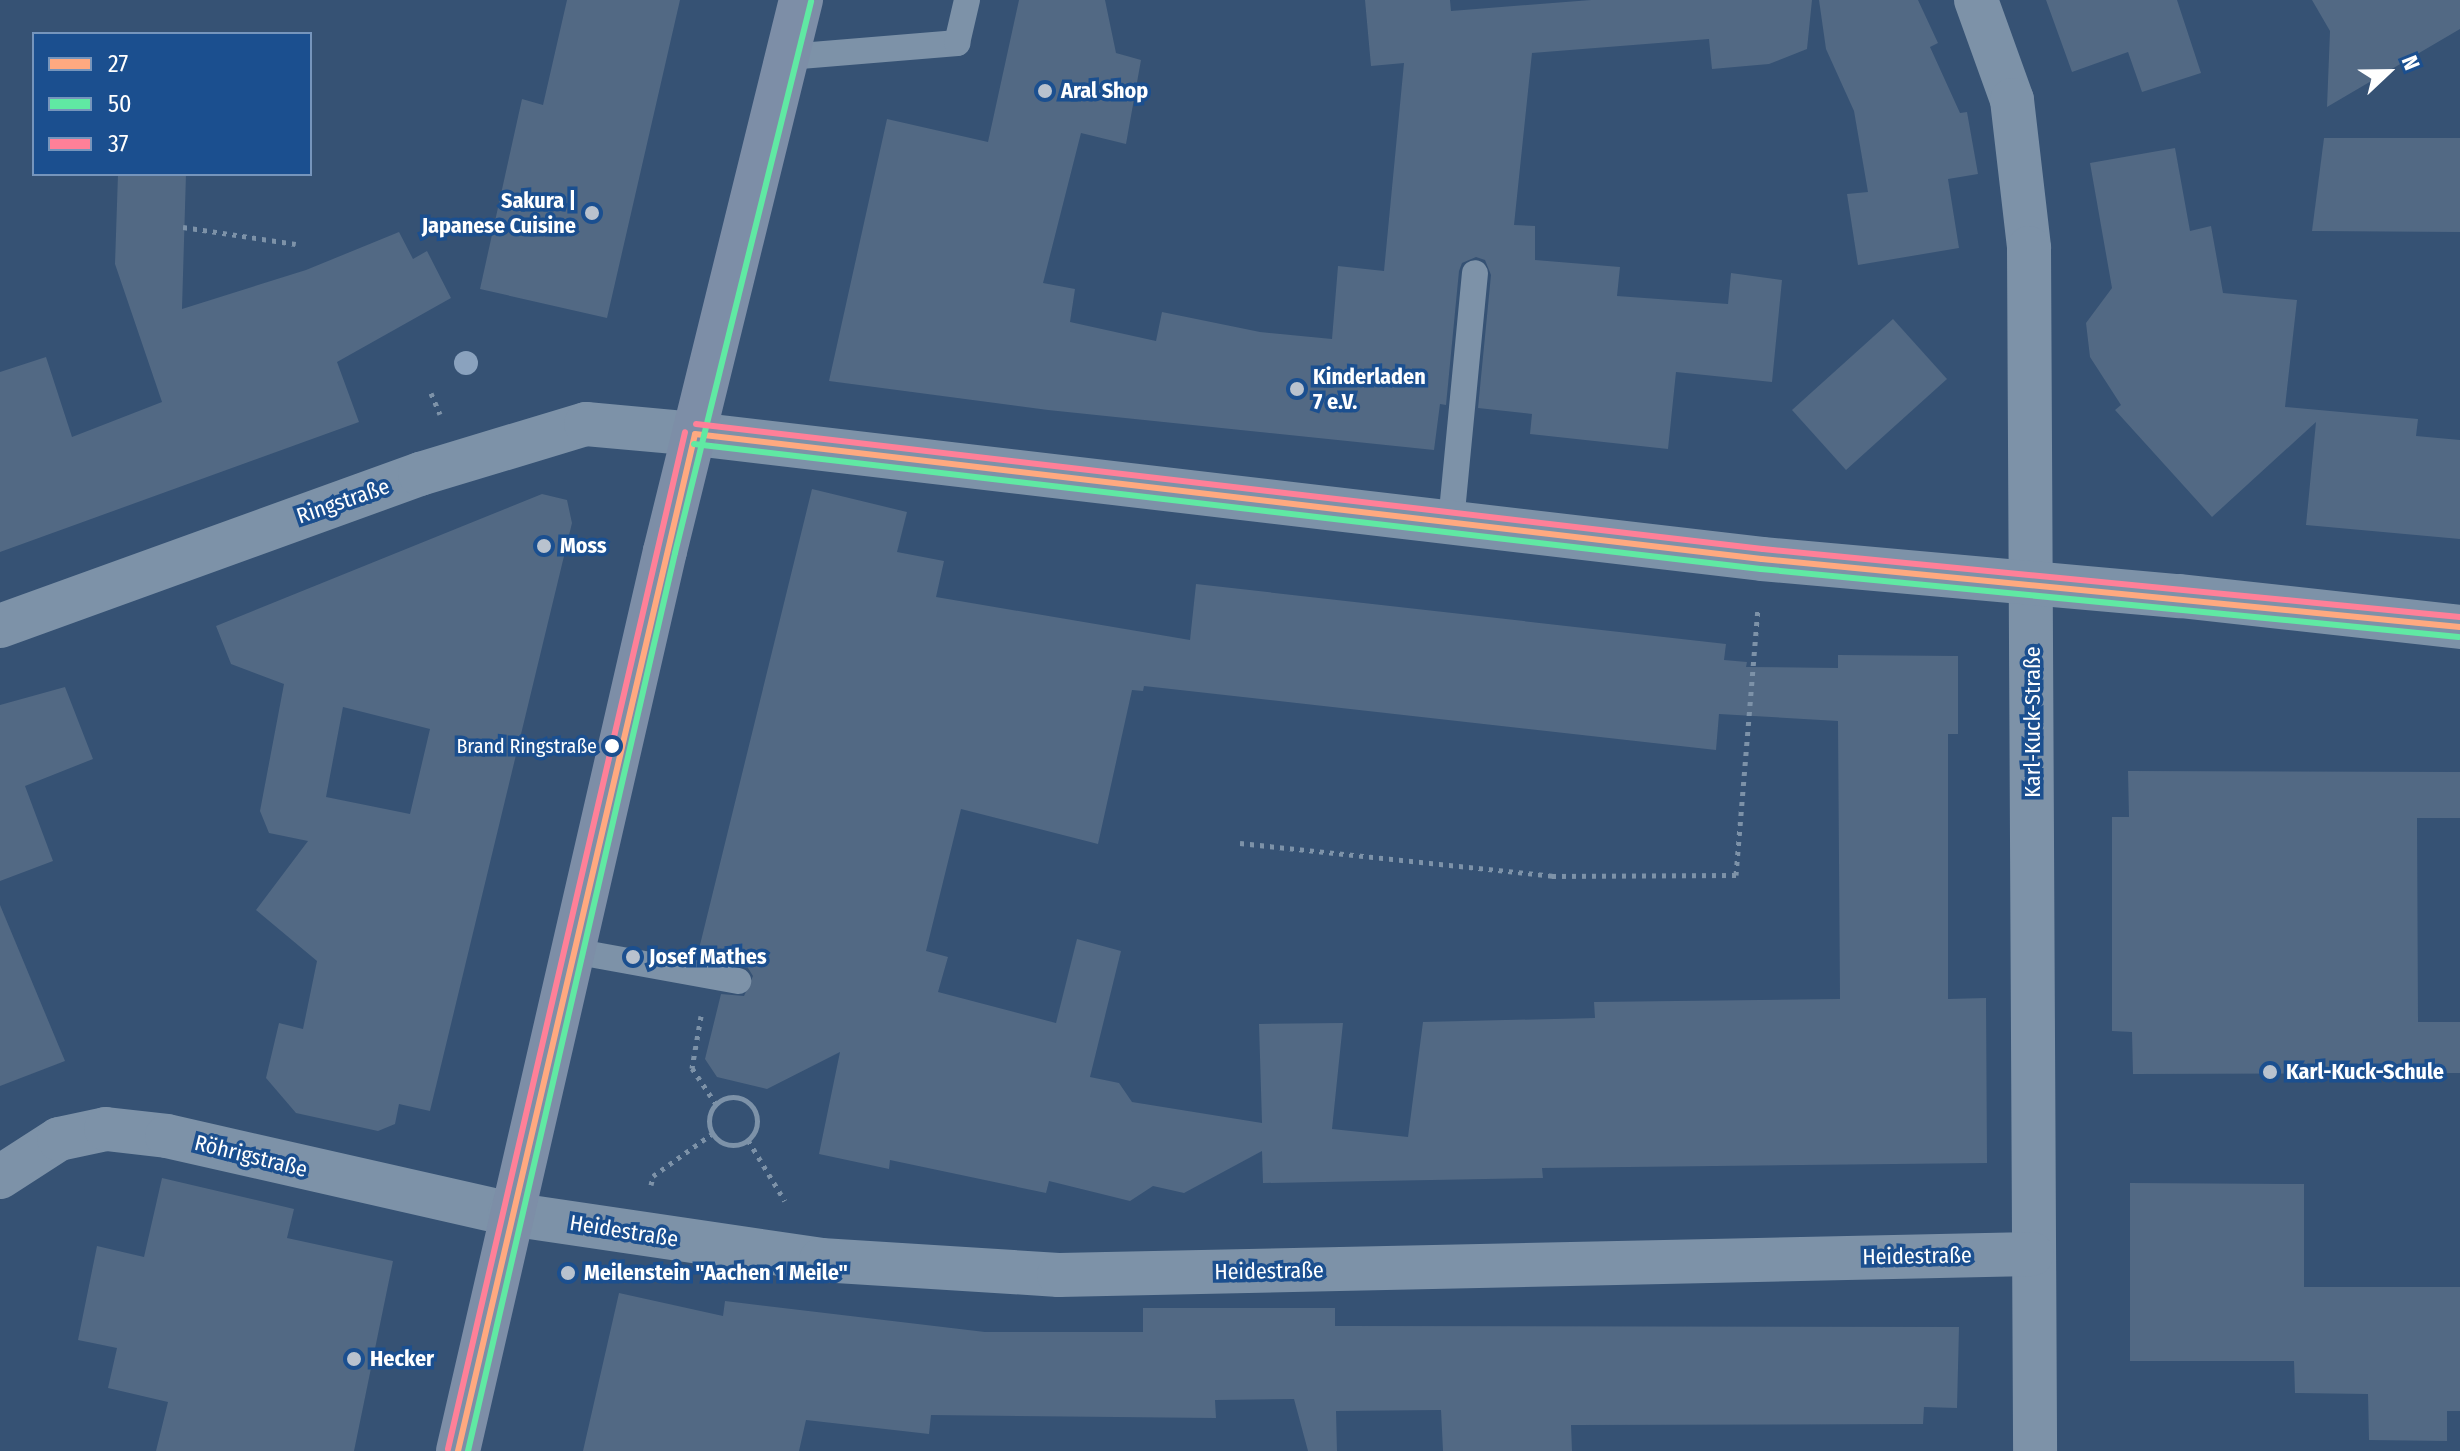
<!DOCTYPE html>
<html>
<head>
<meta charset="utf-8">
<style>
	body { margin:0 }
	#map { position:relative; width:2460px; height:1451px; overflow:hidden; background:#365274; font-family:"Fira Sans Condensed",sans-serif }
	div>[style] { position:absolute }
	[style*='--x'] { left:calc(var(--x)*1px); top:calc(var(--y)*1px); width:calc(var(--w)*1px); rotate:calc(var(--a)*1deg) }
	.building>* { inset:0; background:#526984 }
	.path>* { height:5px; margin-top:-2.5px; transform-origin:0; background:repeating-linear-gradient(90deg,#7d92a8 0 4px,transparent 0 10px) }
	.path>.ring { margin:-2.5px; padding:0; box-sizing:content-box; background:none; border:5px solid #7d92a8; border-radius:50% }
	.service>* { height:26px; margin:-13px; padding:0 13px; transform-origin:13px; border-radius:13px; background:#7d92a8 }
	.minor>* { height:44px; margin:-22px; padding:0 22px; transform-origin:22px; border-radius:22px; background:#7d92a8 }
	.tertiary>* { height:44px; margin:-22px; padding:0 22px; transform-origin:22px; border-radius:22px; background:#7d92a8 }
	.primary>* { height:44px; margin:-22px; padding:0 22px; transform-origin:22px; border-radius:22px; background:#7d8ea7 }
	.bus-1>* { height:6px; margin:-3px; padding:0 3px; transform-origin:3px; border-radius:3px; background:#ffa980 }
	.bus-2>* { height:6px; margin:-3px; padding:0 3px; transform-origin:3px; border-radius:3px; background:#60e9a3 }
	.bus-3>* { height:6px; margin:-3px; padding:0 3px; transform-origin:3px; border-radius:3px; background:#ff8098 }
	.trees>* { width:24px; height:24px; margin:-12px; border-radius:50%; background:#8aa2be }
	.dots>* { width:22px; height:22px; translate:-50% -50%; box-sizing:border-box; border:4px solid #1b4f8f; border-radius:50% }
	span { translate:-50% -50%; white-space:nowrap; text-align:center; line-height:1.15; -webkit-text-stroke:7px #1b4f8f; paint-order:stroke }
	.bus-label { font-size:20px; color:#fff }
	.right { translate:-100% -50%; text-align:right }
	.poi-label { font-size:22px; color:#fff; font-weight:700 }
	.left { translate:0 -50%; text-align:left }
	.street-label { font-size:22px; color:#fff }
	.legend { position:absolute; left:32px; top:32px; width:280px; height:144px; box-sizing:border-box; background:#1b4f8f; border:2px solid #7695bc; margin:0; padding:10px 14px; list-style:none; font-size:24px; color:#fff }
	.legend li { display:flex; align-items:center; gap:16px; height:40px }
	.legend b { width:40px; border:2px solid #7695bc }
	.north { position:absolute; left:2348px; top:32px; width:80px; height:80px; -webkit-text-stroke:6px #1b4f8f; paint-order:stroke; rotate:68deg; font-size:22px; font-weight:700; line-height:32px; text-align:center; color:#fff }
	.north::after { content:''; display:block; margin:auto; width:28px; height:36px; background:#fff; clip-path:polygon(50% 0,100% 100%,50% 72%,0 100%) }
</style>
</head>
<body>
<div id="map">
	<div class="building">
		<div style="clip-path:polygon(567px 0,680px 0,607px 318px,480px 289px,522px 99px,543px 105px)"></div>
		<div style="clip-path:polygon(1019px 0,1105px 0,1116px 53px,1141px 60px,1126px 144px,1081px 133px,1043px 283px,1075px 289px,1070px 322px,1156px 341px,1162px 312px,1260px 332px,1332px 339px,1338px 266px,1384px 271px,1404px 63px,1371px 66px,1365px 0,1450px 0,1451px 11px,1591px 0,1812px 0,1807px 49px,1769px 64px,1712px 69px,1709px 39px,1532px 53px,1514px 225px,1535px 226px,1535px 260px,1620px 267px,1617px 296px,1728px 304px,1731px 273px,1782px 280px,1772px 382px,1676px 372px,1668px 449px,1530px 434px,1532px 414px,1478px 408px,1491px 275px,1485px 260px,1476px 257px,1462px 263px,1459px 271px,1446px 405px,1440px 404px,1434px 450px,1048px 410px,829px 381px,887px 119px,988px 142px)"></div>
		<div style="clip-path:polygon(1819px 0,1918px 0,1938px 43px,1930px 47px,1960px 113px,1967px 112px,1978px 174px,1948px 179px,1959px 248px,1858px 265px,1847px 194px,1868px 192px,1854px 111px,1826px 49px)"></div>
		<div style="clip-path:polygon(2046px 0,2177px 0,2201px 73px,2142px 92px,2128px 52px,2072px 72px)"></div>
		<div style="clip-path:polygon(2312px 0,2460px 0,2460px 29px,2327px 107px,2330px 31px)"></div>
		<div style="clip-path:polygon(2324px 138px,2460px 138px,2460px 232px,2312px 231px)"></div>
		<div style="clip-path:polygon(2175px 148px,2190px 231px,2211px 226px,2223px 293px,2297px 300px,2285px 407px,2418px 419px,2416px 436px,2460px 440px,2460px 539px,2306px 525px,2316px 422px,2212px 517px,2115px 410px,2121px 405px,2090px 357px,2086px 323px,2112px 288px,2090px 163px)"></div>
		<div style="clip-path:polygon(118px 174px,186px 174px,182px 309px,306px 270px,399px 232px,413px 259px,427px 251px,451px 298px,337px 362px,359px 422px,0 552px,0 372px,46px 357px,72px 437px,162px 402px,115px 264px)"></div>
		<div style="clip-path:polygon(1893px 319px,1947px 379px,1846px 470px,1792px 410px)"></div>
		<div style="clip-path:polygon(evenodd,812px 489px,907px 512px,897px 552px,944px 561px,936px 597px,1190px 640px,1196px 584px,1726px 644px,1724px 660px,1747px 662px,1746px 667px,1838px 668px,1838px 655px,1958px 656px,1958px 734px,1948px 734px,1948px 999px,1986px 998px,1987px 1163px,1542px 1168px,1543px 1178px,1263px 1183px,1262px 1151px,1184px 1193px,1153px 1186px,1130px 1201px,1049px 1181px,1046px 1193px,890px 1160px,889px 1169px,819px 1154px,840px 1052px,767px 1089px,717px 1077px,705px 1059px,721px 994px,744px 996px,753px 976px,748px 968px,728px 963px,730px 957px,699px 949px,812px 489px,1144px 686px,1716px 750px,1719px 714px,1838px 721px,1840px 999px,1594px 1002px,1595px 1018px,1423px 1022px,1408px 1137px,1332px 1129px,1343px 1023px,1259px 1024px,1262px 1123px,1132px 1102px,1119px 1083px,1090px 1077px,1121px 951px,1077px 939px,1056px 1023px,938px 992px,948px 957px,926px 951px,961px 809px,1098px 844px,1132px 690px,1143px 691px,1144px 686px)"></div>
		<div style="clip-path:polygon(evenodd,542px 494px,567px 500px,572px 523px,430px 1111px,399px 1104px,395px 1124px,378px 1131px,296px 1113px,266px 1078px,279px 1023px,303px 1029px,317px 961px,256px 910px,308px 841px,269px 833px,260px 811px,284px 684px,231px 664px,216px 626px,542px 494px,343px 707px,430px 729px,410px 814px,326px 797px,343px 707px)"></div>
		<div style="clip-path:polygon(65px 687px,93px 759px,25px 786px,53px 861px,0 881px,0 705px)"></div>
		<div style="clip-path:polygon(2128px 771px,2460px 772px,2460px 818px,2417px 818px,2418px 1022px,2460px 1022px,2460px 1073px,2133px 1074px,2132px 1032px,2112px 1031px,2112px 817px,2129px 817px)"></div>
		<div style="clip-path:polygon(0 905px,65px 1061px,0 1086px)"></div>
		<div style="clip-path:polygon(162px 1178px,294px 1209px,287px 1238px,393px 1261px,354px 1451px,156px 1451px,168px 1402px,108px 1388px,117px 1348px,78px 1340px,97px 1246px,144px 1257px)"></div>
		<div style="clip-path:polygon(2130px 1183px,2304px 1184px,2304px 1287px,2460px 1287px,2460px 1411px,2447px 1411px,2447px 1441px,2369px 1440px,2368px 1394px,2295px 1393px,2294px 1361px,2130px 1361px)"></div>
		<div style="clip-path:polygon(619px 1293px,723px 1316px,725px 1301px,985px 1332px,1143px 1332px,1143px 1308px,1335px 1308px,1335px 1326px,1959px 1327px,1957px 1408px,1924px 1407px,1923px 1424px,1571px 1425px,1572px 1451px,1443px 1451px,1441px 1410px,1336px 1411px,1337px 1451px,1308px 1451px,1294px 1399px,1215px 1400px,1216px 1418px,931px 1415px,929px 1434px,806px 1420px,799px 1451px,583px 1451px)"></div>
	</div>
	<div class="path">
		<div style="--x:183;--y:227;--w:114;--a:8.6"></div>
		<div style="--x:431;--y:393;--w:23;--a:67"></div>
		<div style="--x:1240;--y:843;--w:314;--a:6"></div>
		<div style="--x:1552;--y:876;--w:184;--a:-0.3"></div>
		<div style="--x:1736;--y:875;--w:268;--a:-85.3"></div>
		<div style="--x:701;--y:1016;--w:53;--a:99.8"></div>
		<div style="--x:692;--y:1068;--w:43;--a:56.3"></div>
		<div class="ring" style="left:709px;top:1097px;width:43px;height:43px"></div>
		<div style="--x:748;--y:1140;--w:71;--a:58.8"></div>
		<div style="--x:651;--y:1185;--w:9;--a:-77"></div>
		<div style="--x:653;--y:1176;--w:74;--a:-35.6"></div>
	</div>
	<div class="service">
		<div style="--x:788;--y:57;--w:170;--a:-4.7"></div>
		<div style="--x:957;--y:43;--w:44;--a:-76.9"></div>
		<div style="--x:1451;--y:522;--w:250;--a:-84.5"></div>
		<div style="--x:573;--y:951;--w:168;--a:10.3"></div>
	</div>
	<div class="minor">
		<div style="--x:1976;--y:0;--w:106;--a:70.2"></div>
		<div style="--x:2012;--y:100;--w:149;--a:83.4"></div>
		<div style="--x:2029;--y:248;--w:1203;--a:89.71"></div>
		<div style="--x:0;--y:626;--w:447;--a:-19.9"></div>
		<div style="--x:420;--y:474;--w:173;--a:-16.8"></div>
		<div style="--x:586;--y:424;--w:109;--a:5.2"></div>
		<div style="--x:0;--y:1177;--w:70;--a:-32.8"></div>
		<div style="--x:59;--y:1139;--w:48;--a:-12"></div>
		<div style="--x:106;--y:1129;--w:61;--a:6.5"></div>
		<div style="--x:167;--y:1136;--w:352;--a:12.8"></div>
		<div style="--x:510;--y:1214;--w:314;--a:8.4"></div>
		<div style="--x:821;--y:1260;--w:238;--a:3.6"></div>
		<div style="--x:1059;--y:1275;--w:973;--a:-1.24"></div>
	</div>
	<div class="tertiary">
		<div style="--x:695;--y:434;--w:1074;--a:6.68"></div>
		<div style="--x:1762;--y:559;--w:420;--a:5.1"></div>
		<div style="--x:2180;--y:596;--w:282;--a:6.3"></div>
	</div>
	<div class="primary">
		<div style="--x:458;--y:1451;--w:923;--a:-77.05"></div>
		<div style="--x:665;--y:551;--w:568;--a:-76.14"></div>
	</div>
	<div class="bus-1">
		<div style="--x:695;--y:434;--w:1074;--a:6.68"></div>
		<div style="--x:1762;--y:559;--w:701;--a:5.56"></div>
		<div style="--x:458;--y:1451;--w:1044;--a:-76.88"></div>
	</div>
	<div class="bus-2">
		<div style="--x:694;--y:444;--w:1074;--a:6.68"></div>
		<div style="--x:1761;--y:569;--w:701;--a:5.56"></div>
		<div style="--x:468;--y:1451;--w:922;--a:-77.02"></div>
		<div style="--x:675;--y:553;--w:568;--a:-76.14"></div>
	</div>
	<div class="bus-3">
		<div style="--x:696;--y:424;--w:1074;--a:6.68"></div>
		<div style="--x:1763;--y:549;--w:700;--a:5.57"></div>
		<div style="--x:448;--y:1449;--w:1044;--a:-76.88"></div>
	</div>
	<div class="trees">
		<div style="left:466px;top:363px"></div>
	</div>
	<div class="dots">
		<div style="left:1045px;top:91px;background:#b9c2ce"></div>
		<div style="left:592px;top:213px;background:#b9c2ce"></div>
		<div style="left:1297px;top:389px;background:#b9c2ce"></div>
		<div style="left:544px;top:546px;background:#b9c2ce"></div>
		<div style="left:612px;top:746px;background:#fff"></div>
		<div style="left:633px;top:957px;background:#b9c2ce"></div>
		<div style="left:2270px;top:1072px;background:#b9c2ce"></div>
		<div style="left:568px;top:1273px;background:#b9c2ce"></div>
		<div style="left:354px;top:1359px;background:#b9c2ce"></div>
	</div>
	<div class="bus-label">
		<span class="right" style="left:597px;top:746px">Brand Ringstraße</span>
	</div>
	<div class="poi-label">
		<span class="left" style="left:1061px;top:91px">Aral Shop</span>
		<span class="right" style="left:576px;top:213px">Sakura |<br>Japanese Cuisine</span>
		<span class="left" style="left:1313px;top:389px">Kinderladen<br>7 e.V.</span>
		<span class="left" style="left:560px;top:546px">Moss</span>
		<span class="left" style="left:649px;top:957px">Josef Mathes</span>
		<span class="left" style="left:2286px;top:1072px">Karl-Kuck-Schule</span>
		<span class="left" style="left:584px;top:1273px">Meilenstein "Aachen 1 Meile"</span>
		<span class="left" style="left:370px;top:1359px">Hecker</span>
	</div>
	<div class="street-label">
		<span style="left:343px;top:501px;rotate:-19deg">Ringstraße</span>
		<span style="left:2033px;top:722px;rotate:-90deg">Karl-Kuck-Straße</span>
		<span style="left:251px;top:1156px;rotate:14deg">Röhrigstraße</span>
		<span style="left:624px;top:1231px;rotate:9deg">Heidestraße</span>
		<span style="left:1917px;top:1256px;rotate:-1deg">Heidestraße</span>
		<span style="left:1269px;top:1271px;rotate:-1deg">Heidestraße</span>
	</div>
	<ul class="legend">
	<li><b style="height:10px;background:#ffa980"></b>27</li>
	<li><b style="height:10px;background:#60e9a3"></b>50</li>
	<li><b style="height:10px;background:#ff8098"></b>37</li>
	</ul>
	<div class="north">N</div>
</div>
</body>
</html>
